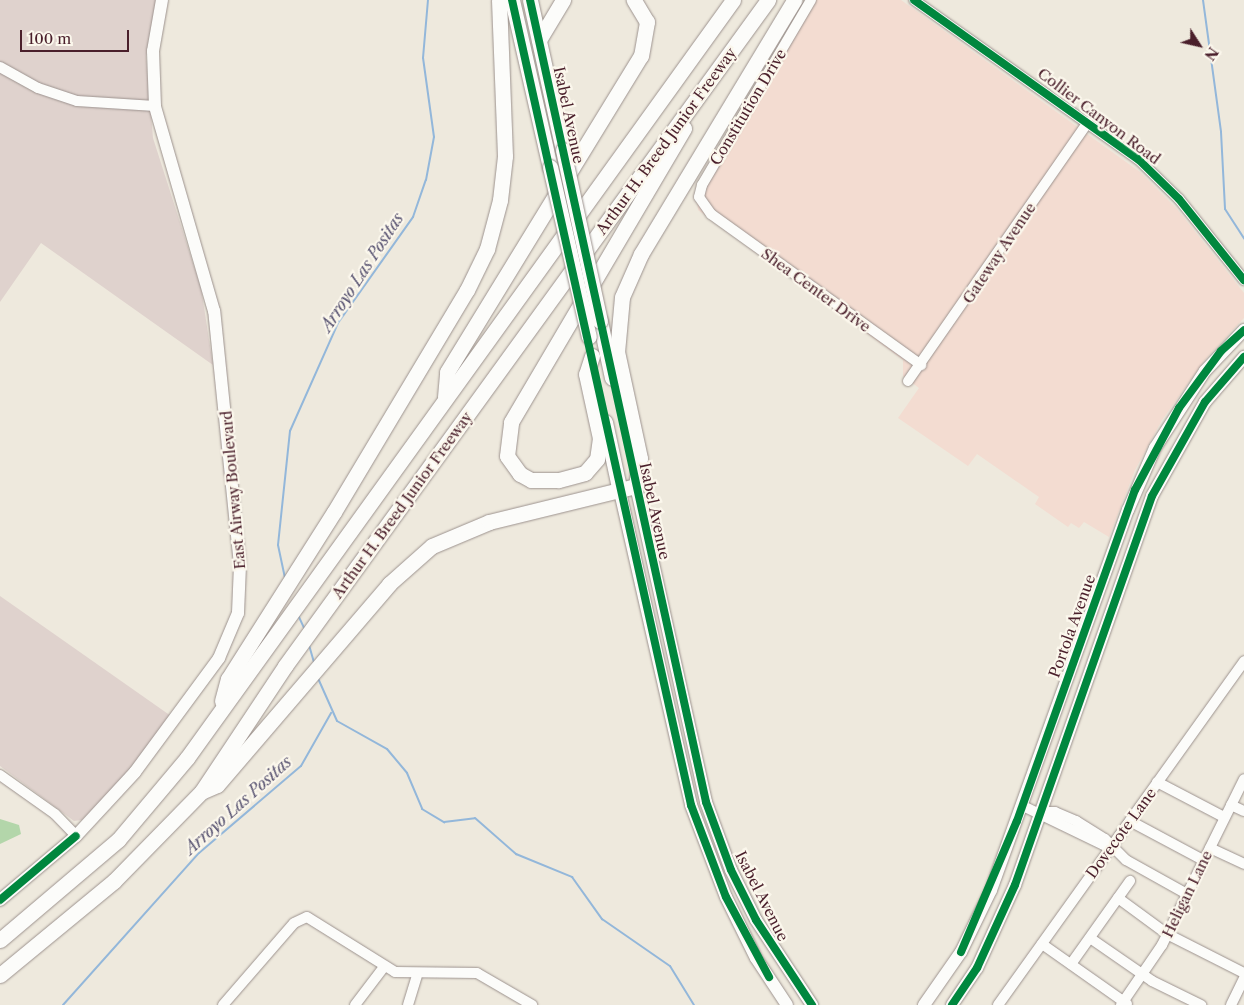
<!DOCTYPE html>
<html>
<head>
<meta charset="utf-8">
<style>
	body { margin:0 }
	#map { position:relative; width:1244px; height:1005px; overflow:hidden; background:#eee9dd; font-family:"Libre Caslon Text",serif }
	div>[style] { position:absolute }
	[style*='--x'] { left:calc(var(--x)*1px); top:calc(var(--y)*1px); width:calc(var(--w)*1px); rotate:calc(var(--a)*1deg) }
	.built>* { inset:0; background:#f3dcd1 }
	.industrial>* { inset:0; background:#dfd2cd }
	.green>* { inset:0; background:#b3d6aa }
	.stream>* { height:2px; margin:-1px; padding:0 1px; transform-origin:1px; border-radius:1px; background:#93b7da }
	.roads { filter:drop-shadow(0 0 1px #9c928e) drop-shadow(0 0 1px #9c928e) }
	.minor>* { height:10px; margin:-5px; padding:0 5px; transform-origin:5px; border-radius:5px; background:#fcfcfa }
	.major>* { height:12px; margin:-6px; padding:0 6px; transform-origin:6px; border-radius:6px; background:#fcfcfa }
	.highway>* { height:15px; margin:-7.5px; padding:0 7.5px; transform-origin:7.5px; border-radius:7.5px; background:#fcfcfa }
	.bridges { filter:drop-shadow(0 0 1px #9c928e) drop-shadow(0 0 1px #9c928e) }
	.highway-bridge>* { height:15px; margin:-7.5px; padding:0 7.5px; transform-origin:7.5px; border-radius:7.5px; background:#fcfcfa }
	.cycleway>* { height:8px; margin:-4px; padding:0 4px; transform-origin:4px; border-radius:4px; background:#00873e }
	span { translate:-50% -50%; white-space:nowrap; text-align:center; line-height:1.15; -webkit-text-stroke:4.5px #fbf7ec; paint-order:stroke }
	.street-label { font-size:15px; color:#4a1f2b }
	.water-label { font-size:16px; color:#585371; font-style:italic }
	.north { position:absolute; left:1174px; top:20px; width:50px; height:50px; -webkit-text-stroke:4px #fbf7ec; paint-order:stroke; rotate:125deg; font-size:14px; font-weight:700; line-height:20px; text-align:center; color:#4a1f2b }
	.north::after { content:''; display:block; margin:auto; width:18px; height:22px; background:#4a1f2b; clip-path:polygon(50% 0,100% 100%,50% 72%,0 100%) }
	.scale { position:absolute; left:20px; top:30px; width:109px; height:22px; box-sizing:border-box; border:2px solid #4a1f2b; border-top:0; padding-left:6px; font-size:15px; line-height:18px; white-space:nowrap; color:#4a1f2b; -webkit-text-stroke:4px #fbf7ec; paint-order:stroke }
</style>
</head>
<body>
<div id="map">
	<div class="built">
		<div style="clip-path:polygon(807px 0,901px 0,1140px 172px,1176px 208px,1244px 293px,1244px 318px,1204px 361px,1162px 420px,1135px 470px,1109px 537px,1084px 522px,1079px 528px,1071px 523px,1068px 527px,1035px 504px,1039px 497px,977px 454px,968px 466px,898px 418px,919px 388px,903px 376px,903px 360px,698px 210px,696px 187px)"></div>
	</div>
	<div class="industrial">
		<div style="clip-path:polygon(0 0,157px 0,146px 57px,153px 138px,201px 288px,213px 365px,41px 243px,0 302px)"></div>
		<div style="clip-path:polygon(0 596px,171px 716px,142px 757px,82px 820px,74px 821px,0 766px)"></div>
	</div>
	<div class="green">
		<div style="clip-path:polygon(0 819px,19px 825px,21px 834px,0 844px)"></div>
	</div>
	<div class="stream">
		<div style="--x:1203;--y:0;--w:133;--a:82.2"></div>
		<div style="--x:1221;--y:132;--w:77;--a:87"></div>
		<div style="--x:1225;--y:209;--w:35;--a:57"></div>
		<div style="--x:285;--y:578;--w:34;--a:-102"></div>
		<div style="--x:278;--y:545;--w:115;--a:-84"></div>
		<div style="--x:290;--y:431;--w:118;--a:-66"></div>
		<div style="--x:338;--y:323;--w:130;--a:-54.7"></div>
		<div style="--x:413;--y:217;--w:39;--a:-71"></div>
		<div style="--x:426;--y:180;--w:44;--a:-79.5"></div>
		<div style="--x:434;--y:137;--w:80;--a:-97.9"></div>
		<div style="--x:423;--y:58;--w:58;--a:-85.1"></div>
		<div style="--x:298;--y:615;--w:14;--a:65"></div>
		<div style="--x:309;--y:645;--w:18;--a:74"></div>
		<div style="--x:317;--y:676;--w:49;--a:66"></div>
		<div style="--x:337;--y:721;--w:57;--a:29.2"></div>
		<div style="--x:387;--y:749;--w:31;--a:50"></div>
		<div style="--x:407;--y:773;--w:39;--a:67"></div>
		<div style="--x:422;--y:809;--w:26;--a:31"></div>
		<div style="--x:444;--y:822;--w:31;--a:-7"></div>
		<div style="--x:475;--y:818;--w:55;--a:41.3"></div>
		<div style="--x:516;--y:854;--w:61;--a:22.3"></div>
		<div style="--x:572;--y:877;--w:52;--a:54.5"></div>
		<div style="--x:602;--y:919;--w:83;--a:34.7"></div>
		<div style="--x:670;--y:966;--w:46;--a:58.4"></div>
		<div style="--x:63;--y:1005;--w:204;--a:-48.2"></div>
		<div style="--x:199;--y:853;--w:134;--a:-40.5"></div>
		<div style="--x:301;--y:766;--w:61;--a:-60.5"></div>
	</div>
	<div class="roads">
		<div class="minor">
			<div style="--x:811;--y:0;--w:215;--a:120.5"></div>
			<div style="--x:702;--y:185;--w:12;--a:104"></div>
			<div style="--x:699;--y:197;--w:21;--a:55"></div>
			<div style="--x:711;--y:214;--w:259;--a:35.7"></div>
			<div style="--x:914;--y:0;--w:275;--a:35.4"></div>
			<div style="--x:1138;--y:159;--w:57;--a:44.3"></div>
			<div style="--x:1179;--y:199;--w:104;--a:51.3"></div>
			<div style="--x:0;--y:67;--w:43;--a:28.9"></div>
			<div style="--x:38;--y:88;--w:41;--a:18.4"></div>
			<div style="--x:77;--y:101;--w:78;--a:3.7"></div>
			<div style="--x:908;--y:381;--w:315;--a:-55.2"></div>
			<div style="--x:0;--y:775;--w:67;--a:35.3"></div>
			<div style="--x:55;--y:814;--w:30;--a:46"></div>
			<div style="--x:1157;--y:782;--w:76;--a:27.6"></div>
			<div style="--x:1231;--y:805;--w:14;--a:25"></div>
			<div style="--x:1023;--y:806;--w:97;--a:25.8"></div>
			<div style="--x:1040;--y:812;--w:15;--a:0"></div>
			<div style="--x:1055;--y:812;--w:23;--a:23"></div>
			<div style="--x:1076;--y:821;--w:34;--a:32"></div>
			<div style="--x:1105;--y:839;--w:30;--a:45"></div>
			<div style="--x:1126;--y:860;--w:70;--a:29.1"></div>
			<div style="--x:1130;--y:821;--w:83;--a:28.1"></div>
			<div style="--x:1210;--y:848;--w:38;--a:25"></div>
			<div style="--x:1118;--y:898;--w:61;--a:36.3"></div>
			<div style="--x:1167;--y:934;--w:86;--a:26.9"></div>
			<div style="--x:1090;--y:938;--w:75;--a:34.7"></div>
			<div style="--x:1152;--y:981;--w:55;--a:26.1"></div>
			<div style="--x:1042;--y:944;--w:104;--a:35.2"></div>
			<div style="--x:1071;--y:964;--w:102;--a:-54.6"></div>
			<div style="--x:223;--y:1005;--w:108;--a:-49.1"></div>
			<div style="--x:294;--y:923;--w:14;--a:-25"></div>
			<div style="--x:307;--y:917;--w:104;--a:32"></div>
			<div style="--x:395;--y:972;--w:82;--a:0.7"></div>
			<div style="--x:477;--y:973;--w:64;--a:30.2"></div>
			<div style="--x:355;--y:1005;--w:48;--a:-52.7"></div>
			<div style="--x:408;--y:1005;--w:30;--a:-73"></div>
			<div style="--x:998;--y:1005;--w:423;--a:-54.4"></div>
			<div style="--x:1121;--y:1005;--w:73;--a:-55.7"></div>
			<div style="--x:1162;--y:945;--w:185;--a:-63.7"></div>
			<div style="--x:1231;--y:1005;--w:30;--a:-64"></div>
		</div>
		<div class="major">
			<div style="--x:636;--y:486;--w:324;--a:77.5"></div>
			<div style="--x:706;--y:802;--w:72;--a:69.8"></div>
			<div style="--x:731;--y:870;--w:56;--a:63.4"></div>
			<div style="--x:756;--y:920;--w:102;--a:56.6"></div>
			<div style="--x:620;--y:492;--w:321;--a:77.2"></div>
			<div style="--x:691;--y:805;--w:98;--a:69.2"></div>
			<div style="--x:726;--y:897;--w:68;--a:63.8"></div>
			<div style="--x:756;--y:958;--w:56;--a:56.6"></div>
			<div style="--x:0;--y:900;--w:99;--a:-40.1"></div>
			<div style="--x:76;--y:836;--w:87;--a:-47.3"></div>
			<div style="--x:135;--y:772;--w:142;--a:-53.6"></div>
			<div style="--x:219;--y:658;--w:49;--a:-67.1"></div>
			<div style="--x:238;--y:613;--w:48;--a:-87.6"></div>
			<div style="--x:240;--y:565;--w:255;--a:-95.8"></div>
			<div style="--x:214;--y:311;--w:213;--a:-106.1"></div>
			<div style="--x:155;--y:106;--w:55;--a:-92.1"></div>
			<div style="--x:153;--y:51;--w:52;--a:-80"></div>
			<div style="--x:924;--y:1005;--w:65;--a:-55.1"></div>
			<div style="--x:961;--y:952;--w:69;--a:-64.2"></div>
			<div style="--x:991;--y:890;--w:404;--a:-70.2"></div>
			<div style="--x:1128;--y:510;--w:68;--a:-66.5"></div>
			<div style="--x:1155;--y:448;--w:92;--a:-57"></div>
			<div style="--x:1205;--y:371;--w:57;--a:-46.4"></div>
			<div style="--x:952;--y:1005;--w:45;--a:-56"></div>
			<div style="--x:977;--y:968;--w:91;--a:-65.4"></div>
			<div style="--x:1015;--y:885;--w:412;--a:-70.6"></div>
			<div style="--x:1152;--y:496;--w:108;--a:-60.6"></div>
			<div style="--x:1205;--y:402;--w:60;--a:-49.1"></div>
		</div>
		<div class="highway">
			<div style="--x:512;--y:0;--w:171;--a:77.2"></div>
			<div style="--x:530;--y:0;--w:154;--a:77.6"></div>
			<div style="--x:539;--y:40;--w:47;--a:-59"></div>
			<div style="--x:600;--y:321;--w:58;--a:78.1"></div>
			<div style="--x:592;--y:356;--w:19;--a:108"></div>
			<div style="--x:586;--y:374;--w:66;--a:77.7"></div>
			<div style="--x:600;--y:438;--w:21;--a:98"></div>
			<div style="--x:597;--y:459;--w:18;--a:131"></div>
			<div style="--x:585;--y:473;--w:28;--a:165"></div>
			<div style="--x:558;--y:480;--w:27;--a:180"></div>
			<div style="--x:531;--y:480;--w:13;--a:-151"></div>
			<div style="--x:520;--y:474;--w:22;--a:-126"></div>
			<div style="--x:507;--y:456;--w:34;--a:-83"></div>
			<div style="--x:511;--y:422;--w:341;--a:-59.5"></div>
			<div style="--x:445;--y:397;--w:25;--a:-85"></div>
			<div style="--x:447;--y:372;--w:371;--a:-58.5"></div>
			<div style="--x:641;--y:56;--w:35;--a:-80"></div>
			<div style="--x:647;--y:22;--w:26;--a:-121"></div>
			<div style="--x:605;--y:422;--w:72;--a:77.9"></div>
			<div style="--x:636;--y:486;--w:28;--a:-82"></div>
			<div style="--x:640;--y:458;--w:108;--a:-102.2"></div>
			<div style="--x:617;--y:352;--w:55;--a:-84.8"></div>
			<div style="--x:622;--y:297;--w:47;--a:-66.2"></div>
			<div style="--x:641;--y:254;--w:297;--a:-58.9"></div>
			<div style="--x:222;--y:701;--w:23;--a:-75"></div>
			<div style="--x:228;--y:679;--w:198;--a:-57.6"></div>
			<div style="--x:334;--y:512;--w:259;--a:-59.1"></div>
			<div style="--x:467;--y:290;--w:46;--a:-64"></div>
			<div style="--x:487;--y:249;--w:51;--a:-75.1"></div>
			<div style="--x:500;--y:200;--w:44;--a:-83.5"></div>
			<div style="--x:505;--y:156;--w:156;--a:-92.2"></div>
			<div style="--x:203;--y:791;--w:15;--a:-23"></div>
			<div style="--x:217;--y:785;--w:265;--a:-49.4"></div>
			<div style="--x:389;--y:584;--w:57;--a:-41.5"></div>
			<div style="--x:432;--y:546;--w:62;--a:-22.8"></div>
			<div style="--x:489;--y:522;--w:151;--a:-13.8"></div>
			<div style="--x:0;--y:940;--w:155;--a:-40.3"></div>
			<div style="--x:118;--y:840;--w:107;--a:-49.9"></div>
			<div style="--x:187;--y:758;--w:934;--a:-54.23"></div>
			<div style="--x:0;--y:975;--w:148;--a:-39.5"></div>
			<div style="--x:114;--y:881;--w:126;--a:-45.6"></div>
			<div style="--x:202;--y:791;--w:150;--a:-56.4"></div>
			<div style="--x:285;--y:666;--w:823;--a:-54.05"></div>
		</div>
	</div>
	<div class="bridges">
		<div class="highway-bridge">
			<div style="--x:563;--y:150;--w:175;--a:77.8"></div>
			<div style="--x:550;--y:167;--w:174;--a:77.1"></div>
		</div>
	</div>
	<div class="cycleway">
		<div style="--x:512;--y:0;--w:825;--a:77.46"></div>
		<div style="--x:691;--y:805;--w:98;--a:69.2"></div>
		<div style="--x:726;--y:897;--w:91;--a:61.7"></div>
		<div style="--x:530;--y:0;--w:821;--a:77.62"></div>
		<div style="--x:706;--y:802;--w:72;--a:69.8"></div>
		<div style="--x:731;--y:870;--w:56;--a:63.4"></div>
		<div style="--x:756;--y:920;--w:102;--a:56.6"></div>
		<div style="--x:914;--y:0;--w:275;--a:35.4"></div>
		<div style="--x:1138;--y:159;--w:57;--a:44.3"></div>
		<div style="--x:1179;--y:199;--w:104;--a:51.3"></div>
		<div style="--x:0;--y:900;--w:99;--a:-40.1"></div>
		<div style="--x:961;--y:952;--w:142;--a:-66.9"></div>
		<div style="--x:1017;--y:821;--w:351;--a:-70.4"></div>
		<div style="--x:1135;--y:490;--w:93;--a:-61.8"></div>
		<div style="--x:1179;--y:408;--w:71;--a:-53.6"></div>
		<div style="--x:1221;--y:351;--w:31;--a:-42"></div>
		<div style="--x:952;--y:1005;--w:45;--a:-56"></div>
		<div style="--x:977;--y:968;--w:91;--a:-65.4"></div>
		<div style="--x:1015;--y:885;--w:412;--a:-70.6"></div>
		<div style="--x:1152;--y:496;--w:108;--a:-60.6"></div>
		<div style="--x:1205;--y:402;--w:60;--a:-49.1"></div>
	</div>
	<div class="street-label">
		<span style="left:748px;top:107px;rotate:-59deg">Constitution Drive</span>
		<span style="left:569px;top:115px;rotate:78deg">Isabel Avenue</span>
		<span style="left:1099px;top:116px;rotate:37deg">Collier Canyon Road</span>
		<span style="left:666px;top:141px;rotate:-54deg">Arthur H. Breed Junior Freeway</span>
		<span style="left:999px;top:253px;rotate:-56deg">Gateway Avenue</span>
		<span style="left:816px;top:290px;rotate:36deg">Shea Center Drive</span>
		<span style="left:233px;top:490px;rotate:-95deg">East Airway Boulevard</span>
		<span style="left:402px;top:505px;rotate:-54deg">Arthur H. Breed Junior Freeway</span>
		<span style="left:655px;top:511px;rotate:78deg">Isabel Avenue</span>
		<span style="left:1072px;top:626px;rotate:-70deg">Portola Avenue</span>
		<span style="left:1121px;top:833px;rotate:-54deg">Dovecote Lane</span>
		<span style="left:1187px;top:894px;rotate:-64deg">Heligan Lane</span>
		<span style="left:762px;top:896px;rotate:63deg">Isabel Avenue</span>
	</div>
	<div class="water-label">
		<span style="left:362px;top:272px;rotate:-57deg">Arroyo Las Positas</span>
		<span style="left:238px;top:805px;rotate:-42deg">Arroyo Las Positas</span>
	</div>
	<div class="north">N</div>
	<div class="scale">100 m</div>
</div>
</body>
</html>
